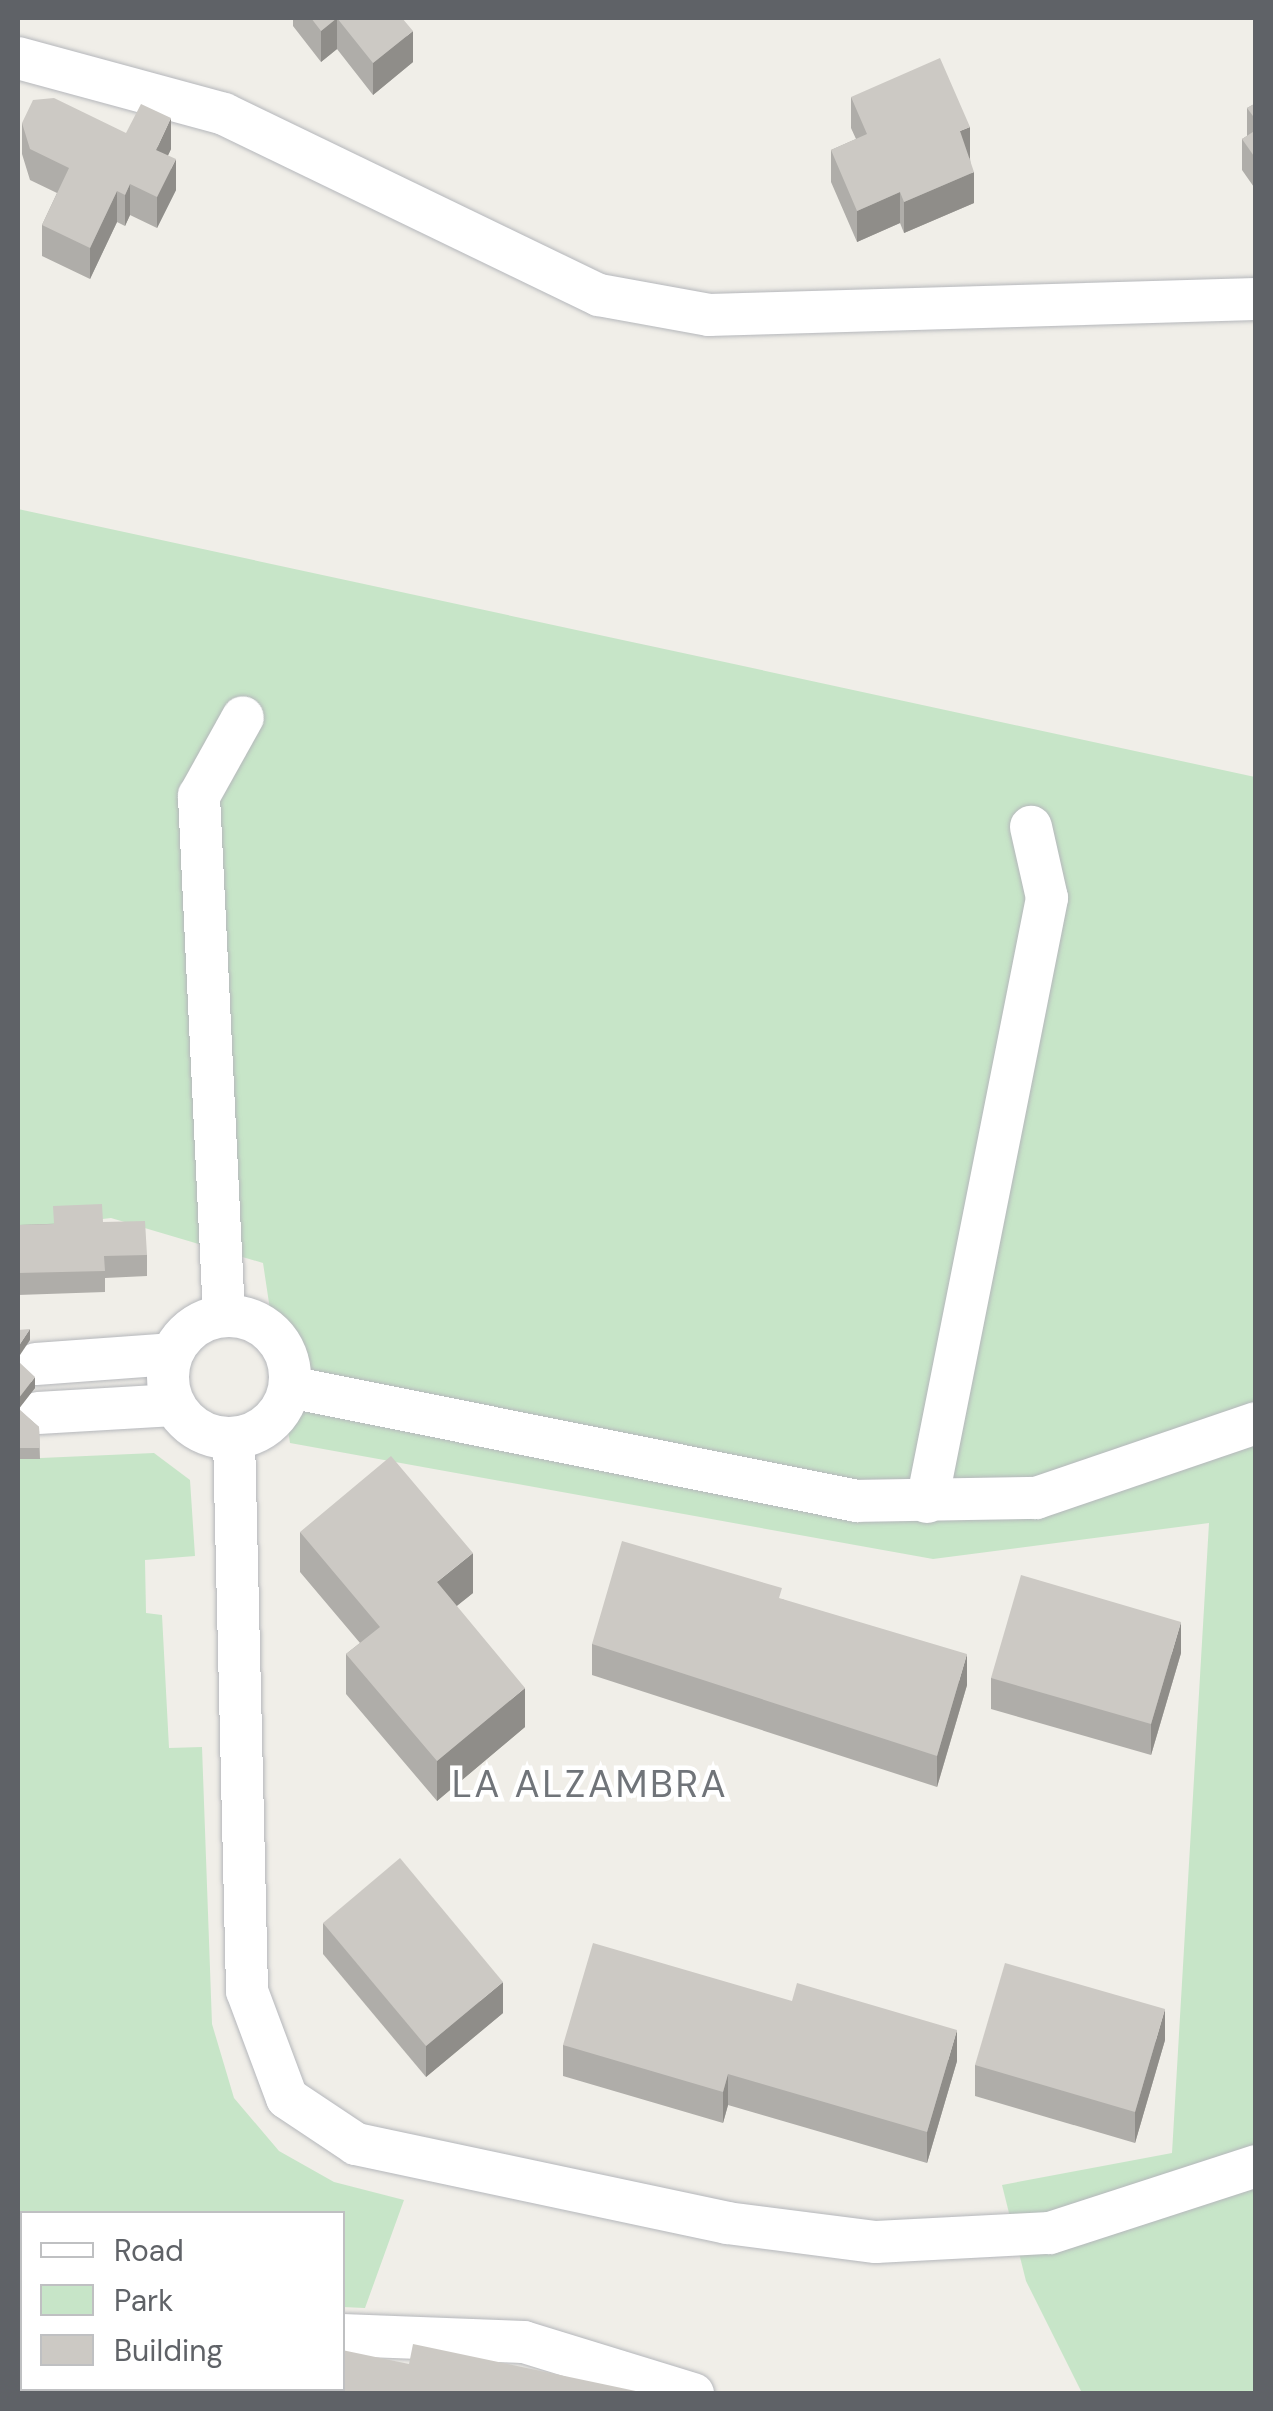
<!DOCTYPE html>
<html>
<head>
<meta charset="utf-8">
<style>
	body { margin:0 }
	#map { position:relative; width:1273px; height:2411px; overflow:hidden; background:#f0eee8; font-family:"DM Sans",sans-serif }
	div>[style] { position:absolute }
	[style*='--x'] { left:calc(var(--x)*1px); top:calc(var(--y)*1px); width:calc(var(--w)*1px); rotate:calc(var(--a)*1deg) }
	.green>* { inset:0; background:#c7e5c8 }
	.roads { filter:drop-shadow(0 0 2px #b5b7bb) drop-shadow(0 0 2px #b5b7bb) }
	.minor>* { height:42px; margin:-21px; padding:0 21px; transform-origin:21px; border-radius:21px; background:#fff }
	.minor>.ring { margin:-21px; padding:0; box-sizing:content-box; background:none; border:42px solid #fff; border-radius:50% }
	.wall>* { inset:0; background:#afada9 }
	.shaded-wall>* { inset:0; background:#8f8d89 }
	.building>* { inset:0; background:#ccc9c4 }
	span { translate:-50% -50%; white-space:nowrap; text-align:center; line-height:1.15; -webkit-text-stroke:9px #fff; paint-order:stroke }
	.neighbourhood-label { font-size:38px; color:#707479; letter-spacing:2.5px }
	.frame { position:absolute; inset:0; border:20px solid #5f6267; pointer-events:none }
	.legend { position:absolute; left:20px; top:2211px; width:325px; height:180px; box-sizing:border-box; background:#fff; border:2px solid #bfc0c2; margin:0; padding:12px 18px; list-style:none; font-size:30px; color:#5f6267 }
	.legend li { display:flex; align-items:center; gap:20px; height:50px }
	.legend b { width:50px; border:2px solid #bfc0c2 }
</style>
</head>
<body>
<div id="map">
	<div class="green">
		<div style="clip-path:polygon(18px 509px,1255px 777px,1255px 2393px,1082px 2393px,1026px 2281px,1002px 2185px,1172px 2153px,1209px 1523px,933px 1559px,290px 1443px,263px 1263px,111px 1218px,18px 1229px)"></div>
		<div style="clip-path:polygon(154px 1453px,190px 1480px,195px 1556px,145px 1560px,146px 1613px,162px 1615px,169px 1748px,202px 1747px,212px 2024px,234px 2098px,279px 2151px,334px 2182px,404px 2200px,365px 2308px,343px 2307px,342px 2214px,22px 2214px,18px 2298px,18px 1459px)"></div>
	</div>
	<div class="roads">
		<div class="minor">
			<div style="--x:18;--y:58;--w:213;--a:15.2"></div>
			<div style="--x:224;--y:114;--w:416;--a:25.8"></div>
			<div style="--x:599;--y:295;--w:112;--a:10.3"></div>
			<div style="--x:709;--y:315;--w:547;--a:-1.68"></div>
			<div style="--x:224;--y:1315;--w:520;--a:-92.76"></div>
			<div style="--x:199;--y:796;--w:90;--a:-60.9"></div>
			<div class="ring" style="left:168px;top:1316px;width:80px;height:80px"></div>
			<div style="--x:36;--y:1364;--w:135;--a:-4.2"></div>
			<div style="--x:290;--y:1387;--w:578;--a:11.37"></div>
			<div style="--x:857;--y:1501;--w:179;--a:-1"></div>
			<div style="--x:1036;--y:1498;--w:232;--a:-18.8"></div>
			<div style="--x:38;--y:1413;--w:136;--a:-3.4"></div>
			<div style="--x:234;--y:1438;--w:553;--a:88.65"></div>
			<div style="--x:247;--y:1991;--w:114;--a:69.5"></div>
			<div style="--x:287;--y:2098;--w:83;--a:33.7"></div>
			<div style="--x:356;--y:2144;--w:379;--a:12"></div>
			<div style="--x:727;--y:2223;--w:150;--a:7.3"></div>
			<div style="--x:876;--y:2242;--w:174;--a:-3"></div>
			<div style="--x:1050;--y:2233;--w:217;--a:-18"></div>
			<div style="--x:927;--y:1502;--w:616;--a:-78.76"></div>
			<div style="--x:1047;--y:898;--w:73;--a:-102.7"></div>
			<div style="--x:18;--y:2321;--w:4;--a:0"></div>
			<div style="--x:342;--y:2335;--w:182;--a:2.2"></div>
			<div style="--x:524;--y:2342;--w:177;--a:17.1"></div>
		</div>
	</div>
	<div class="wall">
		<div style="clip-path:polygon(293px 18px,402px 18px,413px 62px,373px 95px,337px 49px,321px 62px,293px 26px)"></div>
		<div style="clip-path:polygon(851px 97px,970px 158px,974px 203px,904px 233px,900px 223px,857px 242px,831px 182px,831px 150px,856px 139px,851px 128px)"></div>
		<div style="clip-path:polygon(1256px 103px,1256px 190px,1242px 170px,1242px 139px,1247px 136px,1247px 108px)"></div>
		<div style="clip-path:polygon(22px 123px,171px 149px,168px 155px,176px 190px,157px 228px,130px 215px,125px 226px,117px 222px,90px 279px,42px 256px,42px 225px,57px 193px,30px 180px,22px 154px)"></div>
		<div style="clip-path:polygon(103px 1222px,147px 1255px,147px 1276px,105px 1278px,105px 1292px,18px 1295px,18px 1225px)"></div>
		<div style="clip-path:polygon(18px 1361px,35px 1388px,18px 1409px,39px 1427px,40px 1459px,18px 1459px)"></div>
		<div style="clip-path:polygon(300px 1532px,473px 1593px,456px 1606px,525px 1727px,437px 1801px,346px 1694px,346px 1654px,360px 1643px,300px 1572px)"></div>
		<div style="clip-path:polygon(782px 1599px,967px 1685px,937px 1787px,592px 1675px,592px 1644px)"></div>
		<div style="clip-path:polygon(1181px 1653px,1151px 1755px,991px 1709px,991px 1678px)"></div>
		<div style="clip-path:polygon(323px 1923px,503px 2013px,426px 2077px,323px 1954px)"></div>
		<div style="clip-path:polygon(1165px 2040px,1135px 2143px,975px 2096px,975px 2065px)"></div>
		<div style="clip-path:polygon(563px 2045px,957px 2061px,927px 2163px,728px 2105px,723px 2123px,563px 2076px)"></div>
	</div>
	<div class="shaded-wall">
		<div style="clip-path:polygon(337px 18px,337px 49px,321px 62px,321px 31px)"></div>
		<div style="clip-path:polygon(413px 31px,413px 62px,373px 95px,373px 63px)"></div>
		<div style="clip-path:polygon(171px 118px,171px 149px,156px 181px,156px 150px)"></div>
		<div style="clip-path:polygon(970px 127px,970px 158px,960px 162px,960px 131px)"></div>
		<div style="clip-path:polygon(176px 159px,176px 190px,157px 228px,157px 197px)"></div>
		<div style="clip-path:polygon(974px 172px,974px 203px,904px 233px,904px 202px)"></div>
		<div style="clip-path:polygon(130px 184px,130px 215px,125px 226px,125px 195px)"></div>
		<div style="clip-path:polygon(117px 191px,117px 222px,90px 279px,90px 248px)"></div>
		<div style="clip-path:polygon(900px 192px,900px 223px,857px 242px,857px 211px)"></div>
		<div style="clip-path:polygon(30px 1329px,30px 1340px,18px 1358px,18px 1347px)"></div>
		<div style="clip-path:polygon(35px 1377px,35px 1388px,18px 1410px,18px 1399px)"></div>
		<div style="clip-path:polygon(473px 1553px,473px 1593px,437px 1622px,437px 1582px)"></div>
		<div style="clip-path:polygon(1181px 1622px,1181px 1653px,1151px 1755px,1151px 1724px)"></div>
		<div style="clip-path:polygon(967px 1654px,967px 1685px,937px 1787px,937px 1756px)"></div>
		<div style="clip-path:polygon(525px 1688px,525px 1727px,437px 1801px,437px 1761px)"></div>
		<div style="clip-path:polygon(503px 1982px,503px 2013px,426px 2077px,426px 2046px)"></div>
		<div style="clip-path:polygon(1165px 2009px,1165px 2040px,1135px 2143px,1135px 2112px)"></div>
		<div style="clip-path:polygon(957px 2030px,957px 2061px,927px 2163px,927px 2132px)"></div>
		<div style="clip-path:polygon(728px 2074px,728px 2105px,723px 2123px,723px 2092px)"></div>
	</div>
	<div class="building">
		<div style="clip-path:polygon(311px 18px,402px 18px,413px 31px,373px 63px,337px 18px,321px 31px)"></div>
		<div style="clip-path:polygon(940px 58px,970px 127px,960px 131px,974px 172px,904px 202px,900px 192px,857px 211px,831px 150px,867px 134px,851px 97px)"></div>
		<div style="clip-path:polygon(54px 98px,126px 133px,141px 104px,171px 118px,156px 150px,176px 159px,157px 197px,130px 184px,125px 195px,117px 191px,90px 248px,42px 225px,69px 168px,30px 149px,22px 123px,33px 100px)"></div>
		<div style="clip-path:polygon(1256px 103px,1256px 120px,1247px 108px)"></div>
		<div style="clip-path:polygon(1256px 130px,1256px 159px,1242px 139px)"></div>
		<div style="clip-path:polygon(102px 1204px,103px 1222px,145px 1221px,147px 1255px,104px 1256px,105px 1271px,18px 1273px,18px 1225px,54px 1224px,53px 1206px)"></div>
		<div style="clip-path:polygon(30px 1329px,18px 1347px,18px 1330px)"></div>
		<div style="clip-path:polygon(18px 1361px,35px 1377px,18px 1399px)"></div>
		<div style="clip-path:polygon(18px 1408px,39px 1427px,40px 1448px,18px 1448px)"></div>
		<div style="clip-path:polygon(391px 1456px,473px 1553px,437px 1582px,525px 1688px,437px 1761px,346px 1654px,380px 1627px,300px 1532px)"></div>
		<div style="clip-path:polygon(622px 1541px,782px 1588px,779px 1598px,967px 1654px,937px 1756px,592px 1644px)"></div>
		<div style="clip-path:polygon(1021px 1575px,1181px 1622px,1151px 1724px,991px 1678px)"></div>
		<div style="clip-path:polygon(400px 1858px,503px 1982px,426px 2046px,323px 1923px)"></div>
		<div style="clip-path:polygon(593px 1943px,792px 2001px,797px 1983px,957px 2030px,927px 2132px,728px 2074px,723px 2092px,563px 2045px)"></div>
		<div style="clip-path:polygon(1005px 1963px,1165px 2009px,1135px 2112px,975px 2065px)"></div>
		<div style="clip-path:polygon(413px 2344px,650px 2394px,250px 2394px,251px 2388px,342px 2388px,342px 2350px,409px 2364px)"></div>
	</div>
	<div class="neighbourhood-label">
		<span style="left:590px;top:1785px">LA ALZAMBRA</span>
	</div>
	<div class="frame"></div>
	<ul class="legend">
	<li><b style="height:12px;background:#fff"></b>Road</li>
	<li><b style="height:28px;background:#c7e5c8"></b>Park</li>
	<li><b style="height:28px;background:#ccc9c4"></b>Building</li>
	</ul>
</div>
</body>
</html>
